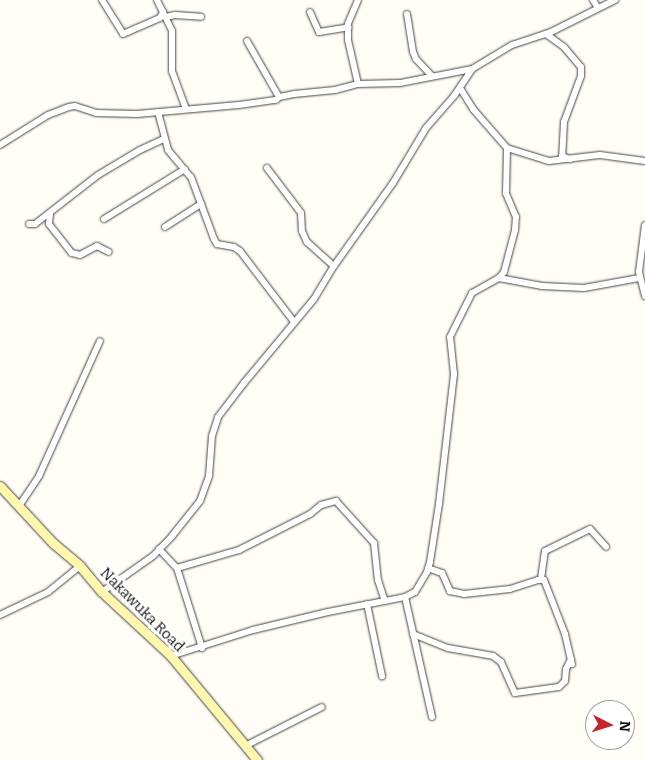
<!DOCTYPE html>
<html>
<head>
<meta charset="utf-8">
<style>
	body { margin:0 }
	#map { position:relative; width:645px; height:760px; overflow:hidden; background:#fffdf5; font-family:Bitter,serif }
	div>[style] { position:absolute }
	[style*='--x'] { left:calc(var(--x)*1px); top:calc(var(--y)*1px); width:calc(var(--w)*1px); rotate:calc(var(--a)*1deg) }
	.roads { filter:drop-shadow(0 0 1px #444) drop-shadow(0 0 1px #444) }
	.street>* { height:6px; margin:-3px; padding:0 3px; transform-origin:3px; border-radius:3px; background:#fff }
	.secondary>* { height:9px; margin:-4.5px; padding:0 4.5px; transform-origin:4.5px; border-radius:4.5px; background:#fff6b0 }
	span { translate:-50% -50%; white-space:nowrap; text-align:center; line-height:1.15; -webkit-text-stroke:5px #fff; paint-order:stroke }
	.street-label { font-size:15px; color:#111 }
	.north { position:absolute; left:585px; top:700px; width:50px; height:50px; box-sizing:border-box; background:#fff; border:1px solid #a0a0a0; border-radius:50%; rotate:95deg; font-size:14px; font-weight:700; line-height:20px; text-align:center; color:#111 }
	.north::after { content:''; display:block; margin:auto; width:18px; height:22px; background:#c4262e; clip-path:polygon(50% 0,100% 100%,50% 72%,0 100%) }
</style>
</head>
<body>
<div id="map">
	<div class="roads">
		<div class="street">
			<div style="--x:102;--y:0;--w:40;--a:58"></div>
			<div style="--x:123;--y:34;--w:40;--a:-23.4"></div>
			<div style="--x:160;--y:18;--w:7;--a:-63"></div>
			<div style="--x:157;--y:0;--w:34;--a:64"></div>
			<div style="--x:172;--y:31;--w:40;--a:90"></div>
			<div style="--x:172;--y:71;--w:40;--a:69.8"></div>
			<div style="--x:358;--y:0;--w:26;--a:113"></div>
			<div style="--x:348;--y:24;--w:16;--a:90"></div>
			<div style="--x:348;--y:40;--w:45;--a:77.2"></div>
			<div style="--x:593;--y:0;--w:9;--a:58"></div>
			<div style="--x:310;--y:12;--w:22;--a:66"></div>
			<div style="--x:319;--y:32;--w:30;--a:-9"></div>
			<div style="--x:407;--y:14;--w:38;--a:81"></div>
			<div style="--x:413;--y:52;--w:8;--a:67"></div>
			<div style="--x:416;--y:59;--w:23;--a:47"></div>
			<div style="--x:166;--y:17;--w:9;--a:-13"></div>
			<div style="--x:175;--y:15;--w:26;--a:4"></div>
			<div style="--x:546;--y:34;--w:22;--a:36"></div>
			<div style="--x:564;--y:47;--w:26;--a:50"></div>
			<div style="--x:581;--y:67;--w:9;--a:90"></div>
			<div style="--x:581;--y:76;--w:49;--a:110.3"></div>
			<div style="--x:564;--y:122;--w:34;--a:93"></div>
			<div style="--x:562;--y:156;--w:9;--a:21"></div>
			<div style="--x:247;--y:41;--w:64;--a:60.3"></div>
			<div style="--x:460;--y:88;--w:25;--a:58"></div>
			<div style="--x:473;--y:109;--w:52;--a:48.9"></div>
			<div style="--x:507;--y:148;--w:44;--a:17.2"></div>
			<div style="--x:549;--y:161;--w:51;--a:-6.7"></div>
			<div style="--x:600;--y:155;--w:45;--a:7.6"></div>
			<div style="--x:158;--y:112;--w:39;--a:75"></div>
			<div style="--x:168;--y:150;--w:35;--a:50"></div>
			<div style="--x:191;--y:177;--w:66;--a:69.6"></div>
			<div style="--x:214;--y:239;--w:6;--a:59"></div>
			<div style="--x:217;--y:244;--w:17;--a:10"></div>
			<div style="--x:234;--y:247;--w:7;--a:34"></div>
			<div style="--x:240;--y:251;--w:89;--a:52.7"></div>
			<div style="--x:0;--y:145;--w:57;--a:-32"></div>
			<div style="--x:48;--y:115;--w:22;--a:-21"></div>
			<div style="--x:69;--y:107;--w:6;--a:-9"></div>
			<div style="--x:75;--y:106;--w:22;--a:18"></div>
			<div style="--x:96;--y:113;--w:41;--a:1.4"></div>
			<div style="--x:137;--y:114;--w:102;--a:-5"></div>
			<div style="--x:239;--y:105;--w:37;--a:-8"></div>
			<div style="--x:276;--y:100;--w:4;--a:-45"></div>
			<div style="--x:279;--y:97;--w:15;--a:-11"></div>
			<div style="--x:294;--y:94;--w:41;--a:-5.6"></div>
			<div style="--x:335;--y:90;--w:24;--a:-15"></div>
			<div style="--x:358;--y:84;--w:42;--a:-1.4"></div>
			<div style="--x:400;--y:83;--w:73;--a:-11"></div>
			<div style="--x:267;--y:168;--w:56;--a:52.9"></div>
			<div style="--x:301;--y:213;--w:18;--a:87"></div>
			<div style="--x:302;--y:231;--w:12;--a:66"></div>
			<div style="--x:307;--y:242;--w:36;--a:42"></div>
			<div style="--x:50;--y:214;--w:10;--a:96"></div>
			<div style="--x:49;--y:224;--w:37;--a:52"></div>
			<div style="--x:72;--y:253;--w:8;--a:14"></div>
			<div style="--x:80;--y:255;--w:19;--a:-28"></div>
			<div style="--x:97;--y:246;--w:13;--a:27"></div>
			<div style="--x:104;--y:219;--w:95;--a:-31.7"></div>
			<div style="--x:29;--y:224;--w:6;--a:0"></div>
			<div style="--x:35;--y:224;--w:80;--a:-37.9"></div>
			<div style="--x:98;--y:175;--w:49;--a:-30.8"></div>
			<div style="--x:140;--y:150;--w:26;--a:-25"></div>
			<div style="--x:645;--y:225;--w:47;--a:97.3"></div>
			<div style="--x:639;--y:272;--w:25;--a:76"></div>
			<div style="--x:165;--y:227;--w:43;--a:-32.6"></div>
			<div style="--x:499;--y:278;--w:44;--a:10.5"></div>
			<div style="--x:542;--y:286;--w:42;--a:2.7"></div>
			<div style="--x:584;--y:288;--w:56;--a:-10.3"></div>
			<div style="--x:19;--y:506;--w:36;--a:-56"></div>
			<div style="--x:39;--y:476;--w:148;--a:-65.7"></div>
			<div style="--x:159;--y:549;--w:26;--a:47"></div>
			<div style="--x:177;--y:568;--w:84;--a:72.6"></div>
			<div style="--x:177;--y:568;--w:65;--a:-16.2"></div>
			<div style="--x:239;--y:550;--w:80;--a:-26.9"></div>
			<div style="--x:310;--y:514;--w:14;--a:-39"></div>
			<div style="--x:321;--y:505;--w:16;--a:-15"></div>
			<div style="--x:336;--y:501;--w:57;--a:47.9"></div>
			<div style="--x:374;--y:543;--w:37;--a:84"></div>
			<div style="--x:378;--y:580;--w:22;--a:72"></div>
			<div style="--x:428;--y:568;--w:15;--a:20"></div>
			<div style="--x:442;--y:573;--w:20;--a:66"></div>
			<div style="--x:450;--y:591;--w:14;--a:12"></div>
			<div style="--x:464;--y:594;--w:46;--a:-6.2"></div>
			<div style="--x:510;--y:589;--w:29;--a:-18"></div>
			<div style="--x:538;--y:580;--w:6;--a:0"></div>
			<div style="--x:544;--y:580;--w:58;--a:68.7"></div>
			<div style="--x:565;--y:634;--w:31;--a:77"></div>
			<div style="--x:541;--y:579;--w:28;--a:-82"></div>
			<div style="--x:545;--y:551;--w:50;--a:-26.1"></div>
			<div style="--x:590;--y:529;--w:24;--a:48"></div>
			<div style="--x:102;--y:592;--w:62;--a:-35.2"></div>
			<div style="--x:153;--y:556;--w:28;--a:-46"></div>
			<div style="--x:172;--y:536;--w:45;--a:-51.3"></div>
			<div style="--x:200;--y:501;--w:27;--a:-70"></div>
			<div style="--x:209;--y:476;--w:40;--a:-85.7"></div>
			<div style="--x:212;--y:436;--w:20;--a:-72"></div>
			<div style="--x:218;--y:417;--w:43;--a:-52.6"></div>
			<div style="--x:244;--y:383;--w:109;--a:-50.2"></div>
			<div style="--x:314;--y:299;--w:39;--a:-59"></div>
			<div style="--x:334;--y:266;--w:102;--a:-54.6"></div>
			<div style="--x:393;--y:183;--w:64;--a:-59"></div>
			<div style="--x:426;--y:128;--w:43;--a:-48.8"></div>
			<div style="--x:454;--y:96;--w:32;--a:-56"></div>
			<div style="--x:472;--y:69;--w:47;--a:-31"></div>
			<div style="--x:512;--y:45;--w:41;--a:-18.4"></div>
			<div style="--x:551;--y:32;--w:72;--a:-26.6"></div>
			<div style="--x:405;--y:597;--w:123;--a:77.3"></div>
			<div style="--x:367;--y:604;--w:74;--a:78.2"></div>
			<div style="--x:0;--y:615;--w:53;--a:-25.6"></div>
			<div style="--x:48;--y:592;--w:41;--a:-39.1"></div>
			<div style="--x:413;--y:634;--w:38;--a:22"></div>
			<div style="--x:448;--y:648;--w:46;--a:10.1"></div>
			<div style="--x:493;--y:656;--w:10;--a:37"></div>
			<div style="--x:501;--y:662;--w:34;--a:66"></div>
			<div style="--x:515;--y:693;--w:44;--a:-7.8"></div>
			<div style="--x:559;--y:687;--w:8;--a:-45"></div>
			<div style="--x:565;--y:681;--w:12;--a:-85"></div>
			<div style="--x:566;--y:669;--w:11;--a:-63"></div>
			<div style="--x:171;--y:656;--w:86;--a:-17.6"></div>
			<div style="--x:253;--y:630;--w:77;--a:-13.5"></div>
			<div style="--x:328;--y:612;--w:78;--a:-11"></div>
			<div style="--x:405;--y:597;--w:11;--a:-27"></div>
			<div style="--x:415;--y:592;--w:23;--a:-59"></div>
			<div style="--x:427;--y:572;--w:10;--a:-73"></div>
			<div style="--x:430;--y:562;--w:59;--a:-81.2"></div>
			<div style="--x:439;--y:504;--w:131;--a:-83.4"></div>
			<div style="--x:454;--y:374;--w:37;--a:-96"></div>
			<div style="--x:450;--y:337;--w:49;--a:-63.4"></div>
			<div style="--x:472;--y:293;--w:31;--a:-29"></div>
			<div style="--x:499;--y:278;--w:8;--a:-50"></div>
			<div style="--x:504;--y:272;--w:43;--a:-75.3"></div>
			<div style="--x:515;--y:230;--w:13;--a:-86"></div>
			<div style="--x:516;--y:217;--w:26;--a:-113"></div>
			<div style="--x:506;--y:193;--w:45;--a:-88.7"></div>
			<div style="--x:245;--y:746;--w:86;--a:-26.9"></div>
		</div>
		<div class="secondary">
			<div style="--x:0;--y:486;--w:78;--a:47.1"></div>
			<div style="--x:53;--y:543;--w:35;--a:40"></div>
			<div style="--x:80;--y:566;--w:34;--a:50"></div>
			<div style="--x:102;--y:592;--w:94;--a:42.8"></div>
			<div style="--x:171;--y:656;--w:135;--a:50.4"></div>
		</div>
	</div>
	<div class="street-label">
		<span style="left:142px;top:610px;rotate:45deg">Nakawuka Road</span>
	</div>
	<div class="north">N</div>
</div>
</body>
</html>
